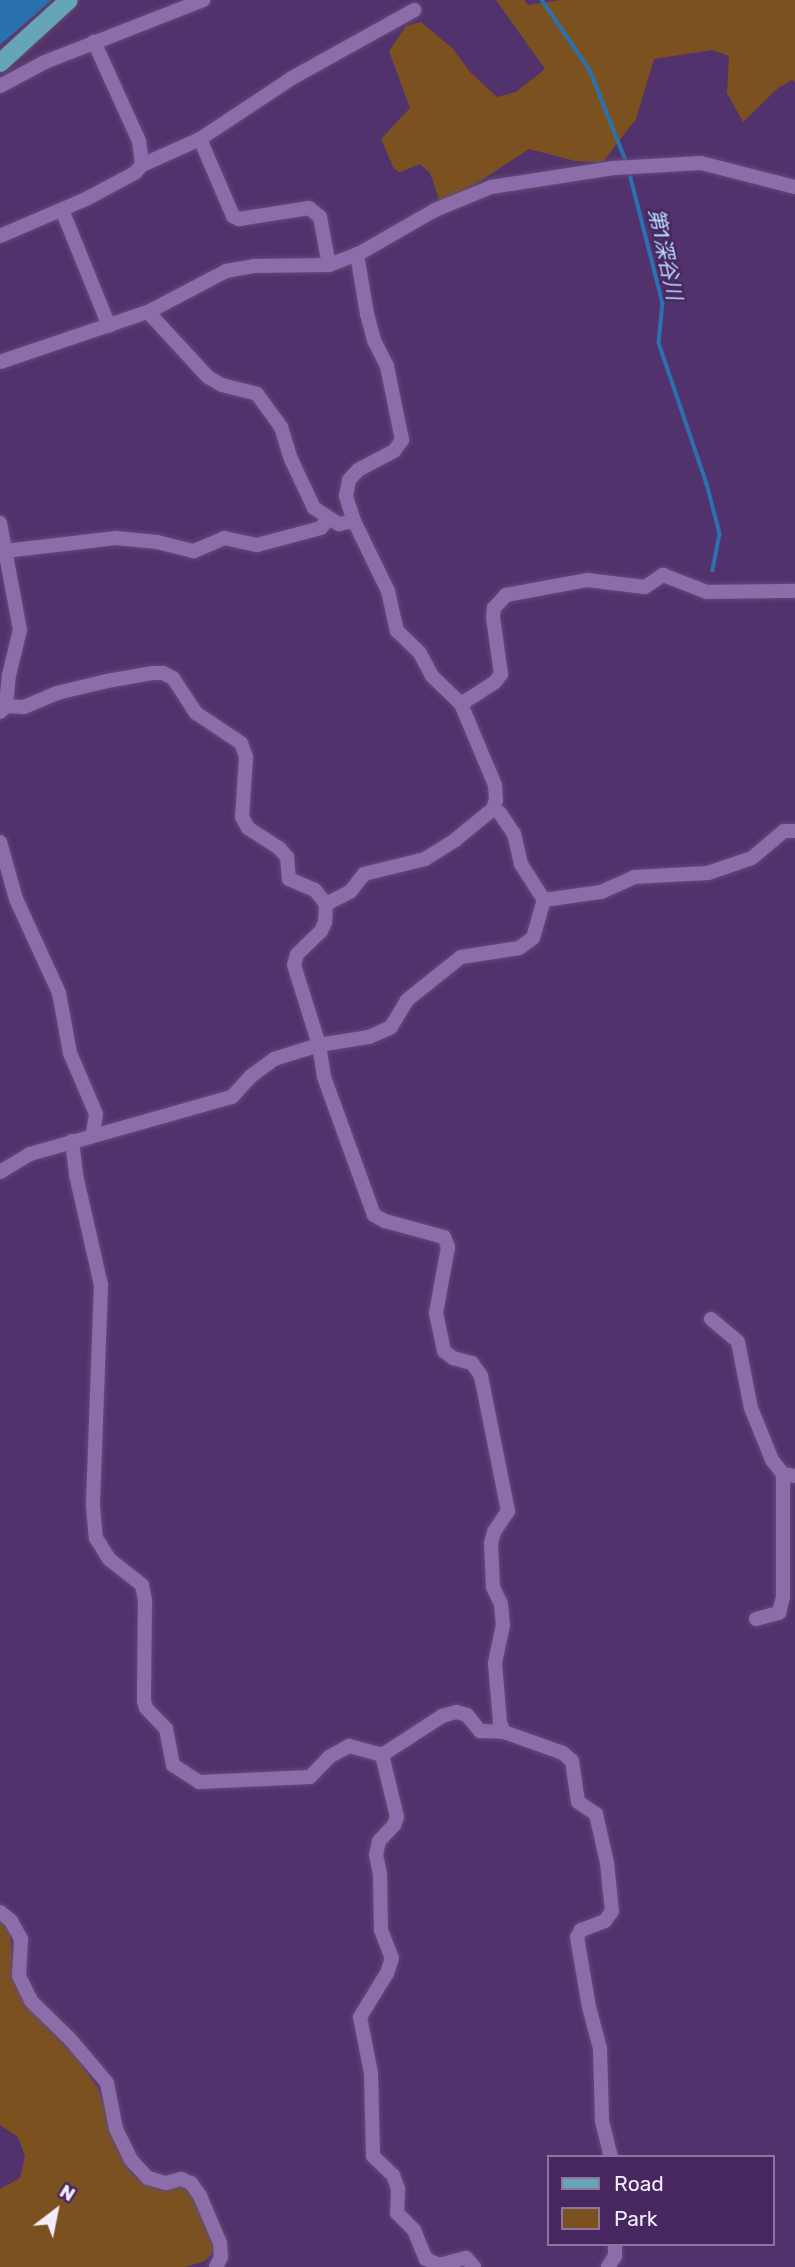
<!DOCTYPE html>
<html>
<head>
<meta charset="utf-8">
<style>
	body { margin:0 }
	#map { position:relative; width:795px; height:2267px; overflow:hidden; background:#52326c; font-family:Rubik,"Noto Sans JP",sans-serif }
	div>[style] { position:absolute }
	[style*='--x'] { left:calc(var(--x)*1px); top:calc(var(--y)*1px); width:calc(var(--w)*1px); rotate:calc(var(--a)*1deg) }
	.green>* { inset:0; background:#7b521f }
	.water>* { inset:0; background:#2a71af }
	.stream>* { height:3.5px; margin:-1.75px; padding:0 1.75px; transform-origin:1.75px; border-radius:1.75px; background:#2a71af }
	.roads { filter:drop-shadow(0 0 2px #654a78) drop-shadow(0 0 2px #654a78) }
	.minor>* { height:14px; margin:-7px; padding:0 7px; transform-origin:7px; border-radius:7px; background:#8d6caa }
	.major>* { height:18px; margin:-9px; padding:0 9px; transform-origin:9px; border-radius:9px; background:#66a5b8 }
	span { translate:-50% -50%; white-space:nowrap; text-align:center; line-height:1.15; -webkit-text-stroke:5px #482760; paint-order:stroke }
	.water-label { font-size:21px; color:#b5d8fa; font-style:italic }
	.legend { position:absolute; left:547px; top:2155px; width:228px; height:91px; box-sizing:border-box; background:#482760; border:2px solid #8c769e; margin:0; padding:9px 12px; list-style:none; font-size:21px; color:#f3ecfa }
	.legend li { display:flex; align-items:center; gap:14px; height:35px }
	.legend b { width:35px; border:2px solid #8c769e }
	.north { position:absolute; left:21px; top:2176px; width:70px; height:70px; -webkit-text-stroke:5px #482760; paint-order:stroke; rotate:32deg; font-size:19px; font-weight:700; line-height:28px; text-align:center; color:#f3ecfa }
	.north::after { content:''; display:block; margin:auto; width:24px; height:32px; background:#f3ecfa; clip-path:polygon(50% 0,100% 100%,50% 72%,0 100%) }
</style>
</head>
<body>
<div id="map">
	<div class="green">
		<div style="clip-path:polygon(496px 0,524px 0,528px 5px,560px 0,795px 0,795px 82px,792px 80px,778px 88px,743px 122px,727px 93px,729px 56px,712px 50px,654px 59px,636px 119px,602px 163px,575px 161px,529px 149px,471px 187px,440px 202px,430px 173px,420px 164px,400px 172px,394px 169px,381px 139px,410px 108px,389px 51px,406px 26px,421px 22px,453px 49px,470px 72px,497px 97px,516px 92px,545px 69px)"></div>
		<div style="clip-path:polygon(0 1918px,9px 1925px,15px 1983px,63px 2038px,97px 2087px,133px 2175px,157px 2189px,184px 2187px,203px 2210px,216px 2249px,205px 2261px,185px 2267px,0 2267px,0 2189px,20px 2178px,25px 2156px,18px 2137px,0 2125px)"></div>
	</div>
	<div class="water">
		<div style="clip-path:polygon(0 0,52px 0,0 45px)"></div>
	</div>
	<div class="stream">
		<div style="--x:542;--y:0;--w:85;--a:55.6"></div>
		<div style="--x:590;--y:70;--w:100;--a:68.3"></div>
		<div style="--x:629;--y:170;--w:137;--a:75.7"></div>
		<div style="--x:663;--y:303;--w:40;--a:95.7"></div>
		<div style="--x:659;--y:343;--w:149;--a:71.2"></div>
		<div style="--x:707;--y:484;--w:52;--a:75.4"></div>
		<div style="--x:720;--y:534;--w:37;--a:101"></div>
	</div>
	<div class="roads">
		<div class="minor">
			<div style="--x:0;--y:86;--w:51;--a:-28.1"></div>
			<div style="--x:45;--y:62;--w:170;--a:-21.4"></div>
			<div style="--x:200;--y:139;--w:84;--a:66.8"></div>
			<div style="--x:233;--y:216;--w:7;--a:27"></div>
			<div style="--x:239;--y:219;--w:71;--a:-8.9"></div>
			<div style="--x:309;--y:208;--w:14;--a:39"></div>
			<div style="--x:320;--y:217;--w:49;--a:79.4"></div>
			<div style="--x:142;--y:165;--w:64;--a:-24.1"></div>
			<div style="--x:200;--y:139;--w:110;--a:-33.5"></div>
			<div style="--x:292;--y:78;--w:140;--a:-29.1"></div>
			<div style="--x:62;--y:210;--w:125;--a:67.9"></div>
			<div style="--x:0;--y:236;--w:94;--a:-23.3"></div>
			<div style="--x:86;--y:199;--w:55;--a:-28"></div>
			<div style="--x:135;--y:173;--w:11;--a:-49"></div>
			<div style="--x:142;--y:165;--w:24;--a:-97"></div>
			<div style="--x:139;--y:141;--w:109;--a:-114.4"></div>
			<div style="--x:148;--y:312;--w:88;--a:47.3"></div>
			<div style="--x:208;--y:377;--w:16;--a:30"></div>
			<div style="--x:222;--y:385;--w:36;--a:14"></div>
			<div style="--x:257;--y:394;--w:41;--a:54"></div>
			<div style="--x:281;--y:427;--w:34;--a:73"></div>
			<div style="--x:291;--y:459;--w:54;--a:64.9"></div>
			<div style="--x:314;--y:508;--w:30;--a:33"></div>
			<div style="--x:339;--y:524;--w:15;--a:-11"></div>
			<div style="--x:0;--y:362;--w:156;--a:-18.7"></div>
			<div style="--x:148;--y:312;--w:88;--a:-27.7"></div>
			<div style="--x:226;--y:271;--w:28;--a:-10"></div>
			<div style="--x:254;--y:266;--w:75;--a:-0.8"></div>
			<div style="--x:329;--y:265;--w:33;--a:-21"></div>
			<div style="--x:360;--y:253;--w:86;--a:-29.8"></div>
			<div style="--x:435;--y:210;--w:61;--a:-22.3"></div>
			<div style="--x:491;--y:187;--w:124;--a:-8.8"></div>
			<div style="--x:614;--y:168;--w:87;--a:-3.3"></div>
			<div style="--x:701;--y:163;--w:97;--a:14.3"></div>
			<div style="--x:0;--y:523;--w:109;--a:79.4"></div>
			<div style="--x:20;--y:630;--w:46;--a:103.7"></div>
			<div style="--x:9;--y:675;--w:31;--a:96"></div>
			<div style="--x:5;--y:551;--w:112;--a:-6.7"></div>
			<div style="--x:116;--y:538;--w:41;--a:5.6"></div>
			<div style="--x:157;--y:542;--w:38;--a:14"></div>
			<div style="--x:194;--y:551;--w:33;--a:-23"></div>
			<div style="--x:224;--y:538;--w:34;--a:12"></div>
			<div style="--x:257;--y:545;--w:66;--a:-14.9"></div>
			<div style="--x:321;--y:528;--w:11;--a:-52"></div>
			<div style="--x:461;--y:704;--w:40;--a:-32.9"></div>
			<div style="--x:495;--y:682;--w:10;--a:-53"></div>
			<div style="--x:501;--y:674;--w:58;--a:-98"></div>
			<div style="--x:493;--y:617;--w:9;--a:-84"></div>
			<div style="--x:494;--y:608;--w:18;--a:-47"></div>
			<div style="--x:506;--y:595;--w:82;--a:-10.5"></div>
			<div style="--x:587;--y:580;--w:58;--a:6.9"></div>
			<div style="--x:645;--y:587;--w:22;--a:-34"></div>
			<div style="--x:663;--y:575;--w:47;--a:21.1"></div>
			<div style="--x:707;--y:592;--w:88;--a:-0.7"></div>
			<div style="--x:0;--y:712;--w:8;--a:-45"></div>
			<div style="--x:6;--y:706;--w:18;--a:3"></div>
			<div style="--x:24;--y:707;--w:36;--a:-23"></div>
			<div style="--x:57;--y:693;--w:51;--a:-13.5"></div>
			<div style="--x:107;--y:681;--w:47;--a:-9.9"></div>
			<div style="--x:153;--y:673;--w:10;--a:0"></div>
			<div style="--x:163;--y:673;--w:11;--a:27"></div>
			<div style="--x:173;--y:678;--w:42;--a:56.7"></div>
			<div style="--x:196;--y:713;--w:54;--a:33.7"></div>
			<div style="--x:241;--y:743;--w:15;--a:70"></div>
			<div style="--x:246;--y:757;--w:60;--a:93.8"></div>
			<div style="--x:242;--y:817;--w:13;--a:61"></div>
			<div style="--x:248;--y:828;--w:38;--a:33"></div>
			<div style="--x:280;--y:849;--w:11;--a:49"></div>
			<div style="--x:287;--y:857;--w:22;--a:85"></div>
			<div style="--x:289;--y:879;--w:28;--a:23"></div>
			<div style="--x:315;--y:890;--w:18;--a:52"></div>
			<div style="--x:326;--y:904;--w:18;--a:93"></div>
			<div style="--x:325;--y:922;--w:10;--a:114"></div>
			<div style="--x:321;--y:931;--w:33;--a:136"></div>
			<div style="--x:297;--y:954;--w:11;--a:105"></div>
			<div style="--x:294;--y:965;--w:84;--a:72.6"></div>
			<div style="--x:319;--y:1045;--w:32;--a:81"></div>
			<div style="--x:324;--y:1077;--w:147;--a:70.1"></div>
			<div style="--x:374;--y:1215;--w:13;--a:29"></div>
			<div style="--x:385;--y:1221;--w:61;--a:15.2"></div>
			<div style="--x:444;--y:1237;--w:11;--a:68"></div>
			<div style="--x:448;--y:1247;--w:67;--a:100.3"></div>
			<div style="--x:436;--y:1313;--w:39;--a:78"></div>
			<div style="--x:444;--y:1351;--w:11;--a:38"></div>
			<div style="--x:453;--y:1358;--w:20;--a:15"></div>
			<div style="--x:472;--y:1363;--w:16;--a:55"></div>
			<div style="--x:481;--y:1376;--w:138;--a:78.7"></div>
			<div style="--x:508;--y:1511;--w:25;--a:124"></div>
			<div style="--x:494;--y:1532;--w:11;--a:105"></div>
			<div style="--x:491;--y:1543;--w:44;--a:87.4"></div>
			<div style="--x:493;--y:1587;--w:19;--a:65"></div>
			<div style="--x:501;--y:1604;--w:21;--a:85"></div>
			<div style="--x:503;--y:1625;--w:39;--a:102"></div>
			<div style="--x:495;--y:1663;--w:60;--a:85.2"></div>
			<div style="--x:500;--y:1723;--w:10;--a:66"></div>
			<div style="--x:0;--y:842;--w:59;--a:74.3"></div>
			<div style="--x:16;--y:899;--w:103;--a:65.4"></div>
			<div style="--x:59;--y:993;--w:61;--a:79.6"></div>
			<div style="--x:70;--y:1053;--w:66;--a:66.9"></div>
			<div style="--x:96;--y:1114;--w:20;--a:99"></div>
			<div style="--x:544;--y:900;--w:58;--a:-8"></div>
			<div style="--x:601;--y:892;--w:36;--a:-24"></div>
			<div style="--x:634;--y:877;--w:74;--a:-3.1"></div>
			<div style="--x:708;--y:873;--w:46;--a:-18.8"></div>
			<div style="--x:752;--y:858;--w:42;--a:-40.2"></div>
			<div style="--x:784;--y:831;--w:11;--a:0"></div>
			<div style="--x:326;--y:904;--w:27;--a:-27"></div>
			<div style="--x:350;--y:892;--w:23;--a:-52"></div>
			<div style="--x:364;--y:874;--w:63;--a:-13.8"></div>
			<div style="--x:425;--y:859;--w:36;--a:-32"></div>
			<div style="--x:455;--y:840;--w:49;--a:-39.2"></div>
			<div style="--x:493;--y:809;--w:9;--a:-72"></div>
			<div style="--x:496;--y:800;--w:15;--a:-94"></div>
			<div style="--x:495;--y:785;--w:88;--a:-112.8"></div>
			<div style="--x:461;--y:704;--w:40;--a:-136"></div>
			<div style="--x:432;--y:676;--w:26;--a:-118"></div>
			<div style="--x:420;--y:653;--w:32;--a:-136"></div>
			<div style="--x:397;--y:631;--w:41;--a:-102.7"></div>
			<div style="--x:388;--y:591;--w:78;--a:-115.9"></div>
			<div style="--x:354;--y:521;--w:26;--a:-108"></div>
			<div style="--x:346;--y:496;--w:16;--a:-79"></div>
			<div style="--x:349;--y:480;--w:13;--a:-48"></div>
			<div style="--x:358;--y:470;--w:41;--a:-27.8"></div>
			<div style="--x:394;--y:451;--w:14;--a:-54"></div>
			<div style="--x:402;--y:440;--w:76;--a:-101.5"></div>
			<div style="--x:387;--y:366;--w:29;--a:-117"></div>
			<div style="--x:374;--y:340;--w:27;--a:-105"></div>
			<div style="--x:367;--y:314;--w:61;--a:-99.5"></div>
			<div style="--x:72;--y:1141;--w:34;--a:83"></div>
			<div style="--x:76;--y:1175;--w:113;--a:77.2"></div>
			<div style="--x:101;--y:1285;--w:221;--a:92.1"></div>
			<div style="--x:93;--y:1506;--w:32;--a:85"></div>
			<div style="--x:96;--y:1538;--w:25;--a:58"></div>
			<div style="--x:109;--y:1559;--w:42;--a:38.2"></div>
			<div style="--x:142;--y:1585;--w:15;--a:79"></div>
			<div style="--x:145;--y:1600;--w:101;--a:90.6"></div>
			<div style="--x:144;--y:1701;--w:7;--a:74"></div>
			<div style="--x:146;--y:1708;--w:29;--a:46"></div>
			<div style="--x:166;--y:1729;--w:37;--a:79"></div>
			<div style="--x:173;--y:1765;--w:31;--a:33"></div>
			<div style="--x:199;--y:1782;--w:111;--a:-2.6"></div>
			<div style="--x:310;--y:1777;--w:28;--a:-46"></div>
			<div style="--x:329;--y:1757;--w:23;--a:-29"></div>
			<div style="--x:349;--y:1746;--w:34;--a:15"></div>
			<div style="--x:382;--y:1755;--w:72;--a:-33"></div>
			<div style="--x:442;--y:1716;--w:15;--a:-16"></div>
			<div style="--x:456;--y:1712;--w:11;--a:15"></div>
			<div style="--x:467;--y:1715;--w:21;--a:51"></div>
			<div style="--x:480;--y:1731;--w:24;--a:2"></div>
			<div style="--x:504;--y:1732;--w:63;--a:19.6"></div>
			<div style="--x:563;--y:1753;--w:12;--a:42"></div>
			<div style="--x:572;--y:1761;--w:41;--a:81.7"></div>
			<div style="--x:578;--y:1802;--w:22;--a:34"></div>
			<div style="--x:596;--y:1814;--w:50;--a:77.3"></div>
			<div style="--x:607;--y:1863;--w:48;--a:84.1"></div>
			<div style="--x:612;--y:1911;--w:12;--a:125"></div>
			<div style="--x:605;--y:1921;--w:26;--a:159"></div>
			<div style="--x:581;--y:1930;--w:8;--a:120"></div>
			<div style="--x:577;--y:1937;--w:71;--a:80.3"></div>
			<div style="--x:589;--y:2007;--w:42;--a:75"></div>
			<div style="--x:600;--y:2048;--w:73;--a:88.4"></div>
			<div style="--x:602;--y:2121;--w:37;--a:76"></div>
			<div style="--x:0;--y:1172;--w:35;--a:-31"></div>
			<div style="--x:30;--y:1154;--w:210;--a:-15.8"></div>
			<div style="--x:232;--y:1097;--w:28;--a:-48"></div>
			<div style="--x:251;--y:1076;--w:29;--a:-36"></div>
			<div style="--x:274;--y:1059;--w:47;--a:-17.3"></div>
			<div style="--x:319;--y:1045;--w:51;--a:-9.1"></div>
			<div style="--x:369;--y:1037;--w:24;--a:-24"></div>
			<div style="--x:391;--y:1027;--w:31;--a:-59"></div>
			<div style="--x:407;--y:1000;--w:69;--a:-38.5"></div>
			<div style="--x:461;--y:957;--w:59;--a:-8.8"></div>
			<div style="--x:519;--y:948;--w:17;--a:-36"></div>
			<div style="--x:533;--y:938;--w:40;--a:-74"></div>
			<div style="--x:544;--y:900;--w:43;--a:-122.6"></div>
			<div style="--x:521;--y:864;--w:31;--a:-103"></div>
			<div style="--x:514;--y:834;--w:25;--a:-124"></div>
			<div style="--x:500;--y:813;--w:8;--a:-150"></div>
			<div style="--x:711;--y:1319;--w:35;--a:40"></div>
			<div style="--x:738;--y:1342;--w:67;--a:78.9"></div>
			<div style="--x:751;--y:1408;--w:56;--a:68"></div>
			<div style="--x:772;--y:1460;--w:18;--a:52"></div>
			<div style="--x:783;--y:1474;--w:12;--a:9"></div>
			<div style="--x:756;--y:1619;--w:24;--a:-15"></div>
			<div style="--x:779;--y:1613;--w:16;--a:-76"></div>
			<div style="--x:783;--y:1597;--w:123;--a:-90"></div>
			<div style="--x:382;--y:1755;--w:64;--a:76.4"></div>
			<div style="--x:397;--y:1817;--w:9;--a:111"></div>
			<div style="--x:394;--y:1825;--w:22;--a:133"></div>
			<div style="--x:379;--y:1841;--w:14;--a:102"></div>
			<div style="--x:376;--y:1855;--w:19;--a:78"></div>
			<div style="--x:380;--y:1874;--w:56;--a:89"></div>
			<div style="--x:381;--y:1930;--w:30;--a:69"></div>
			<div style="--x:392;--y:1958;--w:16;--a:108"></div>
			<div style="--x:387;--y:1973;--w:52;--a:121.5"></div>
			<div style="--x:360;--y:2017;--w:57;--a:78.9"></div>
			<div style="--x:371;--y:2073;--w:83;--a:88.6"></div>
			<div style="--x:373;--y:2156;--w:28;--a:44"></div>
			<div style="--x:393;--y:2175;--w:15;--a:70"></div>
			<div style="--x:398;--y:2189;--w:24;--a:92"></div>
			<div style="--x:397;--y:2213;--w:24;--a:45"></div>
			<div style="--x:414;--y:2230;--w:31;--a:68"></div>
			<div style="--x:426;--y:2259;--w:14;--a:25"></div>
			<div style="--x:439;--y:2265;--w:28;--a:-15"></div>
			<div style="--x:466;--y:2258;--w:12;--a:48"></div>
			<div style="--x:0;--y:1912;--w:14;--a:39"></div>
			<div style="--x:11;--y:1921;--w:21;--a:61"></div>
			<div style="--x:21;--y:1939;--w:37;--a:93"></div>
			<div style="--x:19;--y:1976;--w:28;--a:64"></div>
			<div style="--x:31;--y:2001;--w:54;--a:44.3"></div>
			<div style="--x:70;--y:2039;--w:57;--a:49.9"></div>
			<div style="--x:107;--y:2083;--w:47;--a:78.9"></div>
			<div style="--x:116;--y:2129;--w:34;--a:64"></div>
			<div style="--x:131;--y:2160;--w:25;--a:47"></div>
			<div style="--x:148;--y:2178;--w:19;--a:16"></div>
			<div style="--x:166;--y:2183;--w:16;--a:-15"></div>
			<div style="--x:181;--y:2179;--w:11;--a:22"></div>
			<div style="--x:191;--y:2183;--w:16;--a:55"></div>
			<div style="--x:200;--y:2196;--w:51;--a:66.9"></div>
			<div style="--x:220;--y:2243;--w:14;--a:86"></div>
			<div style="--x:221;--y:2257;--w:11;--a:117"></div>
			<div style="--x:608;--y:2267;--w:13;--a:-58"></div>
			<div style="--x:615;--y:2256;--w:12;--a:-90"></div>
		</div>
		<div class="major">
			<div style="--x:0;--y:63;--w:93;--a:-42.4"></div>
		</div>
	</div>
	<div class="water-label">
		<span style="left:665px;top:254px;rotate:78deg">第1深谷川</span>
	</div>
	<ul class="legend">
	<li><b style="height:9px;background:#66a5b8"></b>Road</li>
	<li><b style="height:19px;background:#7b521f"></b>Park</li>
	</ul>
	<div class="north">N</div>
</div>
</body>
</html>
